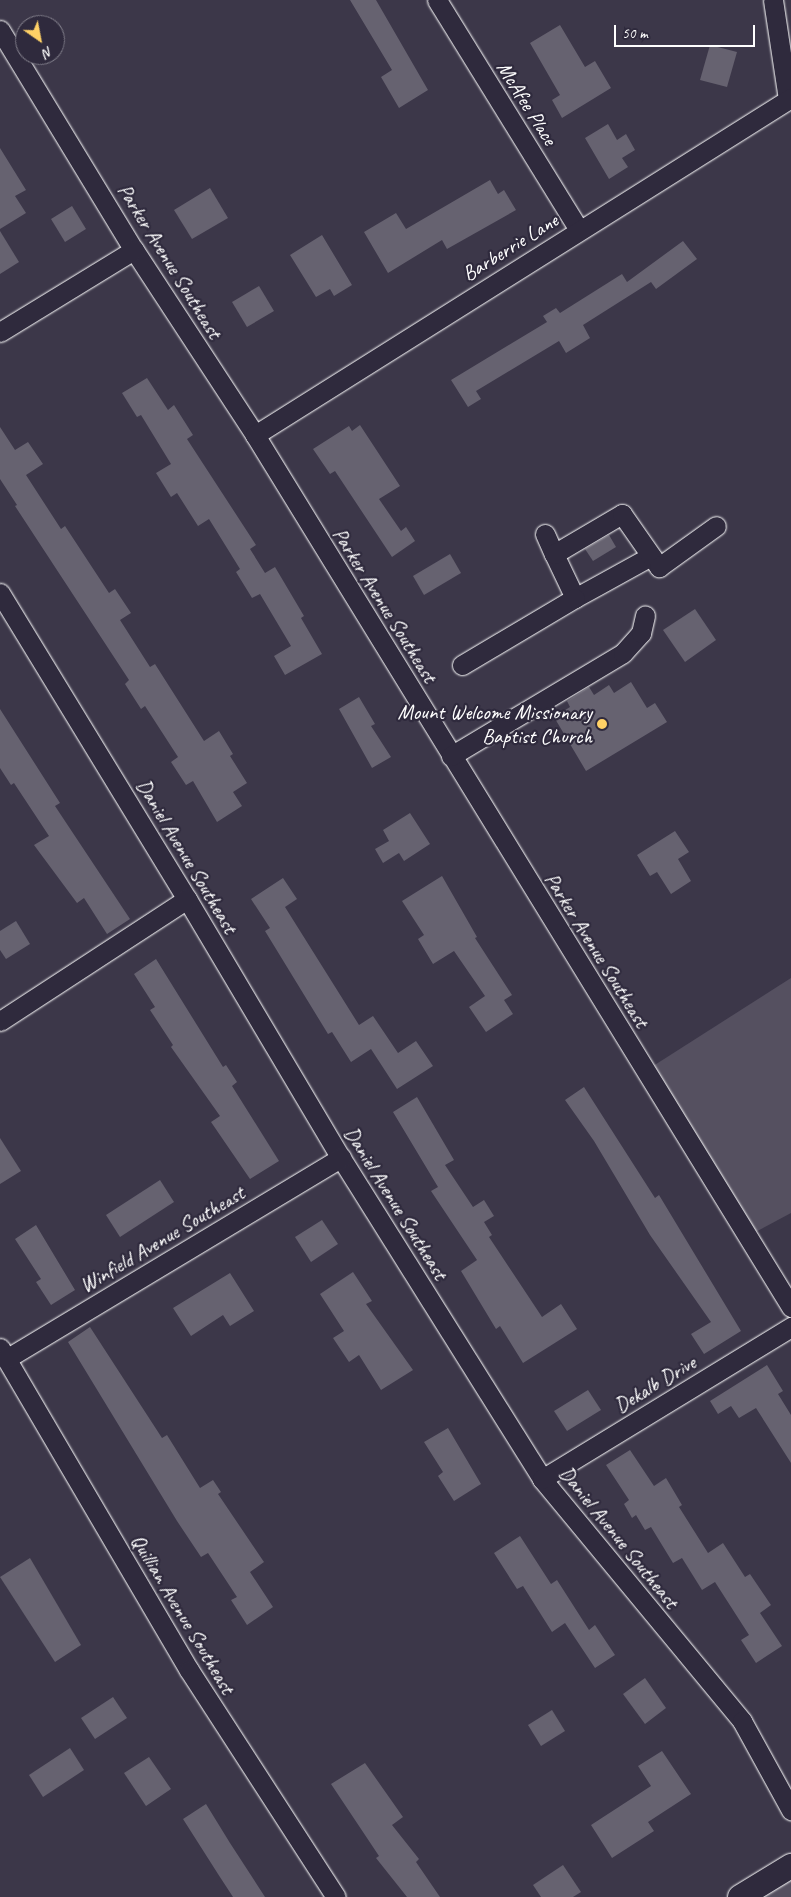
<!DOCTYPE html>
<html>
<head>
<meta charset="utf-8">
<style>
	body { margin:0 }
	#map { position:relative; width:791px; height:1897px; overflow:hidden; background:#3c3749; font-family:Caveat,sans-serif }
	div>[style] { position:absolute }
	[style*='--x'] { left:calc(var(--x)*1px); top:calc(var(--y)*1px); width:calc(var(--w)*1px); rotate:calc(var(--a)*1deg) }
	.green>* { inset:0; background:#555060 }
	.building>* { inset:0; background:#666270 }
	.roads { filter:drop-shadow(0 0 1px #fff) drop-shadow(0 0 1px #fff) }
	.minor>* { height:19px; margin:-9.5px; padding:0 9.5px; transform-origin:9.5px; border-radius:9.5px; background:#2f2a3d }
	.major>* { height:24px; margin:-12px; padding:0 12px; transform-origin:12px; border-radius:12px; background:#2f2a3d }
	.dots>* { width:14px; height:14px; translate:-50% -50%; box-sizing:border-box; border:2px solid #2f2a3d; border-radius:50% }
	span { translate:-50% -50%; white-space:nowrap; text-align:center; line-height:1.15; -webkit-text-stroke:4.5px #2f2a3d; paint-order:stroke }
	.street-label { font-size:21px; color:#fff }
	.poi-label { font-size:21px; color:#fff }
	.right { translate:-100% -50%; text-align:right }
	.north { position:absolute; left:15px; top:15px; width:50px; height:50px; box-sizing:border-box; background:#2f2a3d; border:1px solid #827f8b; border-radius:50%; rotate:147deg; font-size:14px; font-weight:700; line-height:20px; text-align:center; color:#fff }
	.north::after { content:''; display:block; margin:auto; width:18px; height:22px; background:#ffd166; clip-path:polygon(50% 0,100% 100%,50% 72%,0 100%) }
	.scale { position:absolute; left:614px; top:25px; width:141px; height:22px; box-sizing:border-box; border:2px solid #fff; border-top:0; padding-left:6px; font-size:15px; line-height:18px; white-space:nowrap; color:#fff; -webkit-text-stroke:4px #2f2a3d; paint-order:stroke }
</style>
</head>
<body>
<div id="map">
	<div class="green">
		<div style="clip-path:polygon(791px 978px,791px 1213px,748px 1236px,650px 1068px)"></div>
		<div style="clip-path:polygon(791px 1866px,791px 1897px,742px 1897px)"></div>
	</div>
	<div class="building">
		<div style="clip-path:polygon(350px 0,376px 0,428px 90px,399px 108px,381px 77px,392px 70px)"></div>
		<div style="clip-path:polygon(560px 25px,585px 67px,595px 61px,611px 88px,562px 118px,552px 100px,560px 95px,530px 43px)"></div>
		<div style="clip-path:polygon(710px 45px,737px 52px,727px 87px,700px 80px)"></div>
		<div style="clip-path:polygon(608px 124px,617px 140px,626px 134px,635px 150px,622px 158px,628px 167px,609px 179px,585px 138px)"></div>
		<div style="clip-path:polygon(0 148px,26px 190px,15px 196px,26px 213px,0 229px)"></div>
		<div style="clip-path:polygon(490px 180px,498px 194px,504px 190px,516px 210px,447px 249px,442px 240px,388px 273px,364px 232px,396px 213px,406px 229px)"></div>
		<div style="clip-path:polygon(210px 188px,228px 218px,192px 239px,174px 210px)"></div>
		<div style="clip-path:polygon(72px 206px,86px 229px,65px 242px,51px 219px)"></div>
		<div style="clip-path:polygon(0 231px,19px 262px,0 274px)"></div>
		<div style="clip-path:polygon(322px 235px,352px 285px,334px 296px,330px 289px,316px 297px,290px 255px)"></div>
		<div style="clip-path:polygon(683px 241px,697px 259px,656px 289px,651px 282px,583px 325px,590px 338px,566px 353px,559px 341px,476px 391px,481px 399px,468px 407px,451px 380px,547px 322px,543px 316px,556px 308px,560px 313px,622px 274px,627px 282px)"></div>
		<div style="clip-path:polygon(259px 286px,274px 311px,247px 327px,232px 302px)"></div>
		<div style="clip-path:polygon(147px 378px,168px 410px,174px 405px,193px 435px,187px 439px,256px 545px,250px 549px,265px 573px,275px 567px,304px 616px,301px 618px,322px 654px,285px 675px,274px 656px,291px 646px,260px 594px,252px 598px,236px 572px,240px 569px,209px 519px,198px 526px,177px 493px,171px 497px,156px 473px,171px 464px,141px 415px,137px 417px,122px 393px)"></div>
		<div style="clip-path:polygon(360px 425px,400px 486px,379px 499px,401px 531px,406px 527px,415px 541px,392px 557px,335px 471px,330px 474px,313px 449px,349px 426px,352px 431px)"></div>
		<div style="clip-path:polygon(0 427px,15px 450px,28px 442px,43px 464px,26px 475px,61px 529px,65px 526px,109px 593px,115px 589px,131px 613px,120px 620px,150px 667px,155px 664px,204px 741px,219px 731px,233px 754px,230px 756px,247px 783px,233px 792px,242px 806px,217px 822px,193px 781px,186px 785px,171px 762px,178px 757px,145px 706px,141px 709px,125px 684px,129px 680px,15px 506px,17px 505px,0 479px)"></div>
		<div style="clip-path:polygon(609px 535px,616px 547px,593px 561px,585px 549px)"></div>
		<div style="clip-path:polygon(450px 554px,461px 573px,424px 595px,413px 576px)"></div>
		<div style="clip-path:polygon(695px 609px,716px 640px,685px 662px,663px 630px)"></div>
		<div style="clip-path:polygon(631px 682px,647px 708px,655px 703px,667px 722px,586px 771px,554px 717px,570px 707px,567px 701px,589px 687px,594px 695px,609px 685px,614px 693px)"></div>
		<div style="clip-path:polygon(359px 697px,375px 724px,371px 726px,391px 757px,372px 768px,339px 709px)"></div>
		<div style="clip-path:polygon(0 709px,60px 803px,55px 806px,130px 919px,107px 934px,84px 898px,77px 903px,34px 845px,49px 836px,14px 783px,11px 785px,0 768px)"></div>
		<div style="clip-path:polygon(410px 813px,430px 844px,404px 861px,399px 853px,383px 863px,375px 849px,389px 841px,383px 830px)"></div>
		<div style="clip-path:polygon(675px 831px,689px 852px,678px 859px,691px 881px,671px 894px,657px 872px,650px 876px,637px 855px)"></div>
		<div style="clip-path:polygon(442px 876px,477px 937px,475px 938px,512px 995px,504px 1000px,513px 1014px,486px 1032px,469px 1007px,485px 996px,454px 951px,433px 964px,418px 939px,424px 935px,402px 901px)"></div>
		<div style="clip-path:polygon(283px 878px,297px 899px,285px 907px,359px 1025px,373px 1016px,398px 1053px,416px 1041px,433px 1066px,397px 1089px,371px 1049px,351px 1062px,332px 1032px,328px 1034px,265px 931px,270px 928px,251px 899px)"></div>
		<div style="clip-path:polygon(16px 921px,30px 944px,6px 959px,0 950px,0 931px)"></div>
		<div style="clip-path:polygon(156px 959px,223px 1067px,226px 1065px,237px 1082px,232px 1086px,279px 1161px,250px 1179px,211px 1122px,220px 1116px,171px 1047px,173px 1045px,150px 1010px,155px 1007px,134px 974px)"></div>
		<div style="clip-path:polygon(584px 1087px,655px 1198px,659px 1195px,741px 1331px,704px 1354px,691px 1334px,711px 1322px,650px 1235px,594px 1141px,565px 1100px)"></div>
		<div style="clip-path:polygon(417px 1097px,454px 1160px,445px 1165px,473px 1207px,484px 1200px,494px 1216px,484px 1222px,492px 1235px,489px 1237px,542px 1317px,561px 1304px,577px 1329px,523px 1363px,500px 1326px,496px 1329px,461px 1271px,477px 1260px,431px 1191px,438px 1187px,393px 1112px)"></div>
		<div style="clip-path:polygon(0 1138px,21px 1171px,0 1184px)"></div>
		<div style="clip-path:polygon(160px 1180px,174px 1202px,120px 1237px,106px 1215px)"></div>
		<div style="clip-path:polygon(322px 1220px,338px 1244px,311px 1262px,295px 1237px)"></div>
		<div style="clip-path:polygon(36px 1225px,75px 1290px,51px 1305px,36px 1282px,41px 1279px,15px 1239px)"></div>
		<div style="clip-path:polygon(353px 1272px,372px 1301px,366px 1304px,413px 1370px,381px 1390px,359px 1355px,349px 1362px,333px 1338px,344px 1331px,320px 1294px)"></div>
		<div style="clip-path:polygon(230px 1273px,254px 1311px,230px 1326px,223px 1315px,191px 1336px,173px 1308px)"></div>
		<div style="clip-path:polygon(90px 1327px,162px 1438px,167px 1435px,200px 1488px,213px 1480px,221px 1492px,218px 1494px,264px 1562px,250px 1572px,273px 1607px,247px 1625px,231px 1600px,237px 1597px,208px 1553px,201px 1557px,177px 1521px,68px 1342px)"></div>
		<div style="clip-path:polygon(767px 1365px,783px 1391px,778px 1394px,791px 1415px,791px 1463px,756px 1408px,739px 1418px,731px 1406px,718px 1414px,710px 1401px)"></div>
		<div style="clip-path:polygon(588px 1390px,601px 1410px,567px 1431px,554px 1411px)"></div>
		<div style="clip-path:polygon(448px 1428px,481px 1484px,454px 1501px,438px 1476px,443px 1472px,424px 1442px)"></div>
		<div style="clip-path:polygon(630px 1450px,654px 1486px,666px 1478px,682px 1505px,679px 1507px,708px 1553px,723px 1543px,745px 1577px,750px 1574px,771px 1605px,760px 1613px,782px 1646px,756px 1663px,741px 1640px,749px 1635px,715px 1582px,702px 1590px,682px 1558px,673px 1563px,651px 1527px,645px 1530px,636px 1515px,632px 1518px,624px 1504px,629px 1500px,606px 1465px)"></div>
		<div style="clip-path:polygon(520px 1536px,551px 1584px,557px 1580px,589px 1630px,595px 1625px,615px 1655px,595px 1668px,565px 1623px,552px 1632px,523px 1586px,517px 1589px,494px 1553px)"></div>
		<div style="clip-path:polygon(30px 1558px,81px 1645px,55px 1662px,0 1577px)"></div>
		<div style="clip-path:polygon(645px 1678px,666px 1708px,645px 1724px,623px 1694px)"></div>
		<div style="clip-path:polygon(113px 1697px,127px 1718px,95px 1739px,81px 1718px)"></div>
		<div style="clip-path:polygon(552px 1710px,565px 1731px,541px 1746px,528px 1725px)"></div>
		<div style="clip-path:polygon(70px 1748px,84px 1770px,43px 1797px,29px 1775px)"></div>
		<div style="clip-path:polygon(662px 1751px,691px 1794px,648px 1822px,654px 1831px,612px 1858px,591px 1825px,651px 1786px,638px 1766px)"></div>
		<div style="clip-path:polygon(149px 1757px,171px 1789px,146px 1806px,124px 1773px)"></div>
		<div style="clip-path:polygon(365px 1763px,403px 1817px,392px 1825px,419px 1859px,416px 1862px,440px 1897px,407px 1897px,376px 1858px,379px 1856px,331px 1784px)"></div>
		<div style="clip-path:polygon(206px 1804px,230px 1843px,265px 1897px,233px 1897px,218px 1874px,183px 1819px)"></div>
		<div style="clip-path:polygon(563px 1865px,581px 1892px,573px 1897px,541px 1897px,533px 1885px)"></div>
	</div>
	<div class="roads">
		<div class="minor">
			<div style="--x:437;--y:0;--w:270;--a:58.3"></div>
			<div style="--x:773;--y:0;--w:100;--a:81.4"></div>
			<div style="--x:0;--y:30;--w:258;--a:58.7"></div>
			<div style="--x:134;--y:250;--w:221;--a:56.8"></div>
			<div style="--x:255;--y:435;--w:1024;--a:58.42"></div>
			<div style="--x:0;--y:332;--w:157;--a:-31.5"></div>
			<div style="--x:255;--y:435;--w:633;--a:-32.16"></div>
			<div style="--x:545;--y:534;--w:22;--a:66"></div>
			<div style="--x:651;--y:556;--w:87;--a:151.1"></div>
			<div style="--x:575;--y:598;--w:49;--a:-115.5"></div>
			<div style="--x:554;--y:554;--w:79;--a:-30.5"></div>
			<div style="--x:622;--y:514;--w:65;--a:55.1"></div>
			<div style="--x:659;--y:567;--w:70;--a:-35.7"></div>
			<div style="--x:0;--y:593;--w:359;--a:58.6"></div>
			<div style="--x:187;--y:899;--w:301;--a:59.3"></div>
			<div style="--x:341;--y:1158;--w:379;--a:57.9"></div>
			<div style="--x:542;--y:1479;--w:314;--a:50.4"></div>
			<div style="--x:742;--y:1721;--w:102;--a:61.2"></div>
			<div style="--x:462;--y:665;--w:131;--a:-30.7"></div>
			<div style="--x:451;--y:756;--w:200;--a:-30.9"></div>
			<div style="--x:623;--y:653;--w:27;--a:-48"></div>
			<div style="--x:641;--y:633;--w:18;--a:-77"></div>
			<div style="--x:0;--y:1021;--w:223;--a:-33.1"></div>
			<div style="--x:0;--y:1348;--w:373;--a:59.6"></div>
			<div style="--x:189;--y:1670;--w:270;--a:57.1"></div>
			<div style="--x:6;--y:1359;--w:391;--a:-31"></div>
			<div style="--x:542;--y:1479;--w:292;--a:-31.4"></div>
		</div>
		<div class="major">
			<div style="--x:740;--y:1897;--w:60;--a:-31.3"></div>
		</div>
	</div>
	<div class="dots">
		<div style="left:602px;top:724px;background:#ffd166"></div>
	</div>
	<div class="street-label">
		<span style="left:527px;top:103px;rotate:58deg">McAfee Place</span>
		<span style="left:510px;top:247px;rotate:-32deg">Barberrie Lane</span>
		<span style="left:170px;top:261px;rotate:58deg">Parker Avenue Southeast</span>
		<span style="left:385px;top:605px;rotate:58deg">Parker Avenue Southeast</span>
		<span style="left:187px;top:856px;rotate:59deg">Daniel Avenue Southeast</span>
		<span style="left:597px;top:950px;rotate:58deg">Parker Avenue Southeast</span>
		<span style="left:396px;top:1203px;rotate:58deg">Daniel Avenue Southeast</span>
		<span style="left:162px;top:1239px;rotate:-31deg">Winfield Avenue Southeast</span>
		<span style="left:655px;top:1384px;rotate:-31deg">Dekalb Drive</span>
		<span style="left:619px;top:1537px;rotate:51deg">Daniel Avenue Southeast</span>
		<span style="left:183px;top:1614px;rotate:59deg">Quillian Avenue Southeast</span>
	</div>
	<div class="poi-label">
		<span class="right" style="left:592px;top:724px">Mount Welcome Missionary<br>Baptist Church</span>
	</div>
	<div class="north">N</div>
	<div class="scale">50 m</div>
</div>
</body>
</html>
